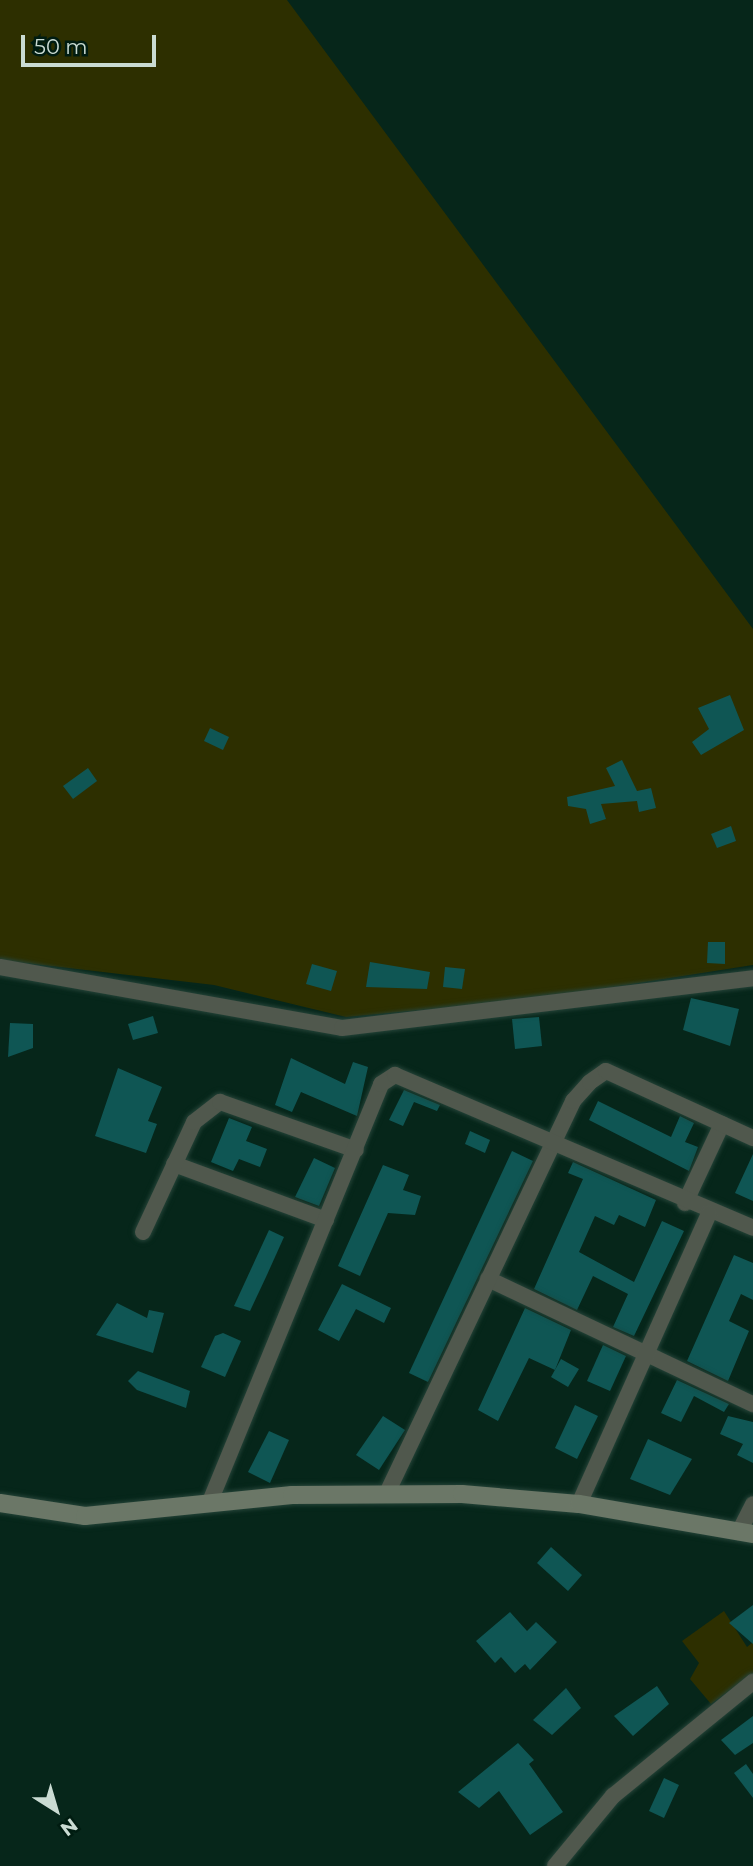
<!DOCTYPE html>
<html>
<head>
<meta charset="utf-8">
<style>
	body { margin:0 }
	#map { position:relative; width:753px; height:1866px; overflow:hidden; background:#06261a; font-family:Montserrat,sans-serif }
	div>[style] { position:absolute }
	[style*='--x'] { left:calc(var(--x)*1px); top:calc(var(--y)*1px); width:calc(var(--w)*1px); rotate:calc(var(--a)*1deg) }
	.green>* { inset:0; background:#2d2f00 }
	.building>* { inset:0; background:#0f5654 }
	.roads { filter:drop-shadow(0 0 2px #254338) drop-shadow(0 0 2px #254338) }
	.street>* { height:16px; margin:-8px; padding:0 8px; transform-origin:8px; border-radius:8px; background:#50584d }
	.secondary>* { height:18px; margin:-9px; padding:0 9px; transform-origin:9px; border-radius:9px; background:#6b7767 }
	span { translate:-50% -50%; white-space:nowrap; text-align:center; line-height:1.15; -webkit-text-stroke:7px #001c11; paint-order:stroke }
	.north { position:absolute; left:21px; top:1775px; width:70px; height:70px; -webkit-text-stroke:5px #001c11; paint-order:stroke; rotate:143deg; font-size:19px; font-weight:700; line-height:28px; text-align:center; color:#cadbd3 }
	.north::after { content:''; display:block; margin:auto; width:24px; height:32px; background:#cadbd3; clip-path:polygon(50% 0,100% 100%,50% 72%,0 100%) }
	.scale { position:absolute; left:21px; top:35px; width:135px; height:32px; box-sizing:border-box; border:4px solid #cadbd3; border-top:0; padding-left:9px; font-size:21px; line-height:24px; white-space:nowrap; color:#cadbd3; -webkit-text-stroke:5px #001c11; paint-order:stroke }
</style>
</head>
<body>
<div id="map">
	<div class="green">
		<div style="clip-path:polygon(0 0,287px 0,753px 629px,753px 965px,536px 999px,346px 1017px,214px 985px,0 960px)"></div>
		<div style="clip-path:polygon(724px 1611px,747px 1647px,753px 1642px,753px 1673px,711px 1704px,690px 1679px,699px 1663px,682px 1641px)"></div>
	</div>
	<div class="building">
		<div style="clip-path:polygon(730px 695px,744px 730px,701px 755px,692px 742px,709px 729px,698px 708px)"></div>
		<div style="clip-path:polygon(210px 728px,229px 737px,223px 750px,204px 741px)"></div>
		<div style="clip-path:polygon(622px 760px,637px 791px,651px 788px,656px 808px,639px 812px,637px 801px,601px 804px,606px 819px,590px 824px,586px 809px,568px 806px,567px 797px,615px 786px,606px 768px)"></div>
		<div style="clip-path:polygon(88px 768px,97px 781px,73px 799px,63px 786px)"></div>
		<div style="clip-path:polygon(731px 826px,736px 841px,717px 848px,711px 834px)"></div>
		<div style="clip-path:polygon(708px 942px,725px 942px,725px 964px,707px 963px)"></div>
		<div style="clip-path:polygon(370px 962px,430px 972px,427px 989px,366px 987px)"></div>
		<div style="clip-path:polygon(312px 964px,337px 971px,331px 991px,306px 984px)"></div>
		<div style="clip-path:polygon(445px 967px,465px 969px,462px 989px,443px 987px)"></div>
		<div style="clip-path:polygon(691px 998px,739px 1009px,730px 1046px,683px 1030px)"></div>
		<div style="clip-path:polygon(153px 1016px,158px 1033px,133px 1040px,128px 1024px)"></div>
		<div style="clip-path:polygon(539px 1017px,542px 1046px,515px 1049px,512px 1019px)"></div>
		<div style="clip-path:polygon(10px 1023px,33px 1024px,33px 1048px,8px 1057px)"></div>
		<div style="clip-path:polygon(291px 1058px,345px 1084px,353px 1062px,368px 1067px,357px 1116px,301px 1092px,292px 1112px,275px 1105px)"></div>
		<div style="clip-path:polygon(118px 1068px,162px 1087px,148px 1121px,157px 1124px,146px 1153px,95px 1136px)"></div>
		<div style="clip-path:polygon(404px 1090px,440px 1105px,437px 1111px,414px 1102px,403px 1126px,389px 1120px)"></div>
		<div style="clip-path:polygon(598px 1101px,671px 1137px,680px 1116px,694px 1123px,685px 1142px,698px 1147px,689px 1171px,589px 1120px)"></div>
		<div style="clip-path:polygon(229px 1118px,252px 1127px,246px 1141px,267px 1149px,260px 1167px,239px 1159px,233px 1171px,211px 1162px)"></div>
		<div style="clip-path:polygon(470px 1131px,490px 1140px,485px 1153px,465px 1144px)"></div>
		<div style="clip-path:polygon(512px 1151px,533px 1161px,428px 1382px,409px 1373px)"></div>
		<div style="clip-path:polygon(753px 1154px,753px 1201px,735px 1193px)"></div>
		<div style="clip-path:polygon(314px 1158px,335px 1168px,319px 1206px,295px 1197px)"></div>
		<div style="clip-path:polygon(573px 1162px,656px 1200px,645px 1227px,619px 1215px,614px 1225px,595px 1216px,579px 1252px,634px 1282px,662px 1221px,684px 1231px,634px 1336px,613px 1327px,628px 1294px,593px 1276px,577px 1310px,534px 1289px,583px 1179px,568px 1173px)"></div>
		<div style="clip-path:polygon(383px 1165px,409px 1175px,403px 1190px,421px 1196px,415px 1215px,388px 1213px,360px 1276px,338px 1266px)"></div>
		<div style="clip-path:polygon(269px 1230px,284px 1237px,266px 1277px,250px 1311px,234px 1306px)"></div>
		<div style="clip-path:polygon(734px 1255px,753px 1263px,753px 1300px,741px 1294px,729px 1321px,749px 1331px,728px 1381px,687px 1361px)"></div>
		<div style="clip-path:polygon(342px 1284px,391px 1308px,384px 1323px,356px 1309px,339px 1341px,318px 1330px)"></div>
		<div style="clip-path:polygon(117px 1303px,147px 1318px,149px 1310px,164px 1313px,153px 1353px,96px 1335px)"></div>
		<div style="clip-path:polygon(525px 1308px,571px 1330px,555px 1370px,529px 1358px,498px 1421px,478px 1410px)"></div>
		<div style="clip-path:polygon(223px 1333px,241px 1341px,225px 1377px,201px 1367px,215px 1336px)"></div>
		<div style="clip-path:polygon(603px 1345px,626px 1356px,610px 1391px,587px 1381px)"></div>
		<div style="clip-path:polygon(561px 1359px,579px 1369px,568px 1387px,551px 1377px)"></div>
		<div style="clip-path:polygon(138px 1371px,190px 1391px,186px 1408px,137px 1390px,128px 1381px)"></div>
		<div style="clip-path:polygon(677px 1380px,729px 1404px,724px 1412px,694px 1396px,681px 1422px,661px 1413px)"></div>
		<div style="clip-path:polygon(575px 1405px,598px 1416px,577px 1459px,555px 1448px)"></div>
		<div style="clip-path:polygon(383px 1416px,405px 1430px,379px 1470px,356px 1455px)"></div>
		<div style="clip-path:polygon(728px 1416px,753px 1422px,753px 1463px,737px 1455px,743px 1444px,720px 1434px)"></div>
		<div style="clip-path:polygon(269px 1431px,289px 1440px,270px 1483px,248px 1472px)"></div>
		<div style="clip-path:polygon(648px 1439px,692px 1459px,670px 1495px,630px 1479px)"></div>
		<div style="clip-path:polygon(551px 1547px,582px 1575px,568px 1591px,537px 1563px)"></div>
		<div style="clip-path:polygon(753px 1605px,753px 1644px,729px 1623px)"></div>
		<div style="clip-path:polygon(510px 1612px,527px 1631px,536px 1622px,557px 1642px,530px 1670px,525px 1664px,515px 1673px,501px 1657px,495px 1663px,476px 1641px)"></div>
		<div style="clip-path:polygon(657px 1686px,669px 1704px,633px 1736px,614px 1716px)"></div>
		<div style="clip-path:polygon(566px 1688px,581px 1708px,552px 1735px,533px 1720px)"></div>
		<div style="clip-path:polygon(753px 1716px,753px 1743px,735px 1755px,721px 1740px)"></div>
		<div style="clip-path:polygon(518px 1743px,534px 1760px,529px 1764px,563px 1812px,530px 1835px,499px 1791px,479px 1808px,458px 1792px)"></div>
		<div style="clip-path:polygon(746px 1764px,753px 1774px,753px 1798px,734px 1773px)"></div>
		<div style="clip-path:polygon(664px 1778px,679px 1785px,664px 1818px,649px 1811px)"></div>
	</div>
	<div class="roads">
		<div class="street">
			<div style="--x:0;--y:967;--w:347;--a:10.1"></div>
			<div style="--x:342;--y:1028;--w:414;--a:-6.9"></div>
			<div style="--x:174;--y:1164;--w:162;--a:20.2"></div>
			<div style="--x:685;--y:1203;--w:87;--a:-64.9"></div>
			<div style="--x:143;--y:1232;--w:121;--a:-65.1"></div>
			<div style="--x:194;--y:1122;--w:33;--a:-38"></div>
			<div style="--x:220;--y:1102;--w:144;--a:19.4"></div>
			<div style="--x:488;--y:1279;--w:293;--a:25.3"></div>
			<div style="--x:388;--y:1491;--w:432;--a:-64.6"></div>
			<div style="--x:573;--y:1101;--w:25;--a:-48"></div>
			<div style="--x:590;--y:1082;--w:19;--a:-35"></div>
			<div style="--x:606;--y:1071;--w:162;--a:24.5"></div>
			<div style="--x:209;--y:1504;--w:454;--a:-67.7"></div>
			<div style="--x:381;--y:1084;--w:17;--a:-33"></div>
			<div style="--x:395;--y:1075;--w:389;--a:23.1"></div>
			<div style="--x:579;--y:1504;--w:318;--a:-65.9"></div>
			<div style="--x:739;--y:1532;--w:31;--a:-63"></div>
			<div style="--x:555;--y:1866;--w:91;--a:-50.4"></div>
			<div style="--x:613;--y:1796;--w:181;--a:-39.2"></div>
		</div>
		<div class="secondary">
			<div style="--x:0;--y:1503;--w:86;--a:8.7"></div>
			<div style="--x:85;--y:1516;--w:208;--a:-5.8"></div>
			<div style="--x:292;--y:1495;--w:170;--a:-0.3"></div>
			<div style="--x:462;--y:1494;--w:117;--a:4.9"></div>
			<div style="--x:579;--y:1504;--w:177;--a:9.8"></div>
		</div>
	</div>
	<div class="north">N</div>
	<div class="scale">50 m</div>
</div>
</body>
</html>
